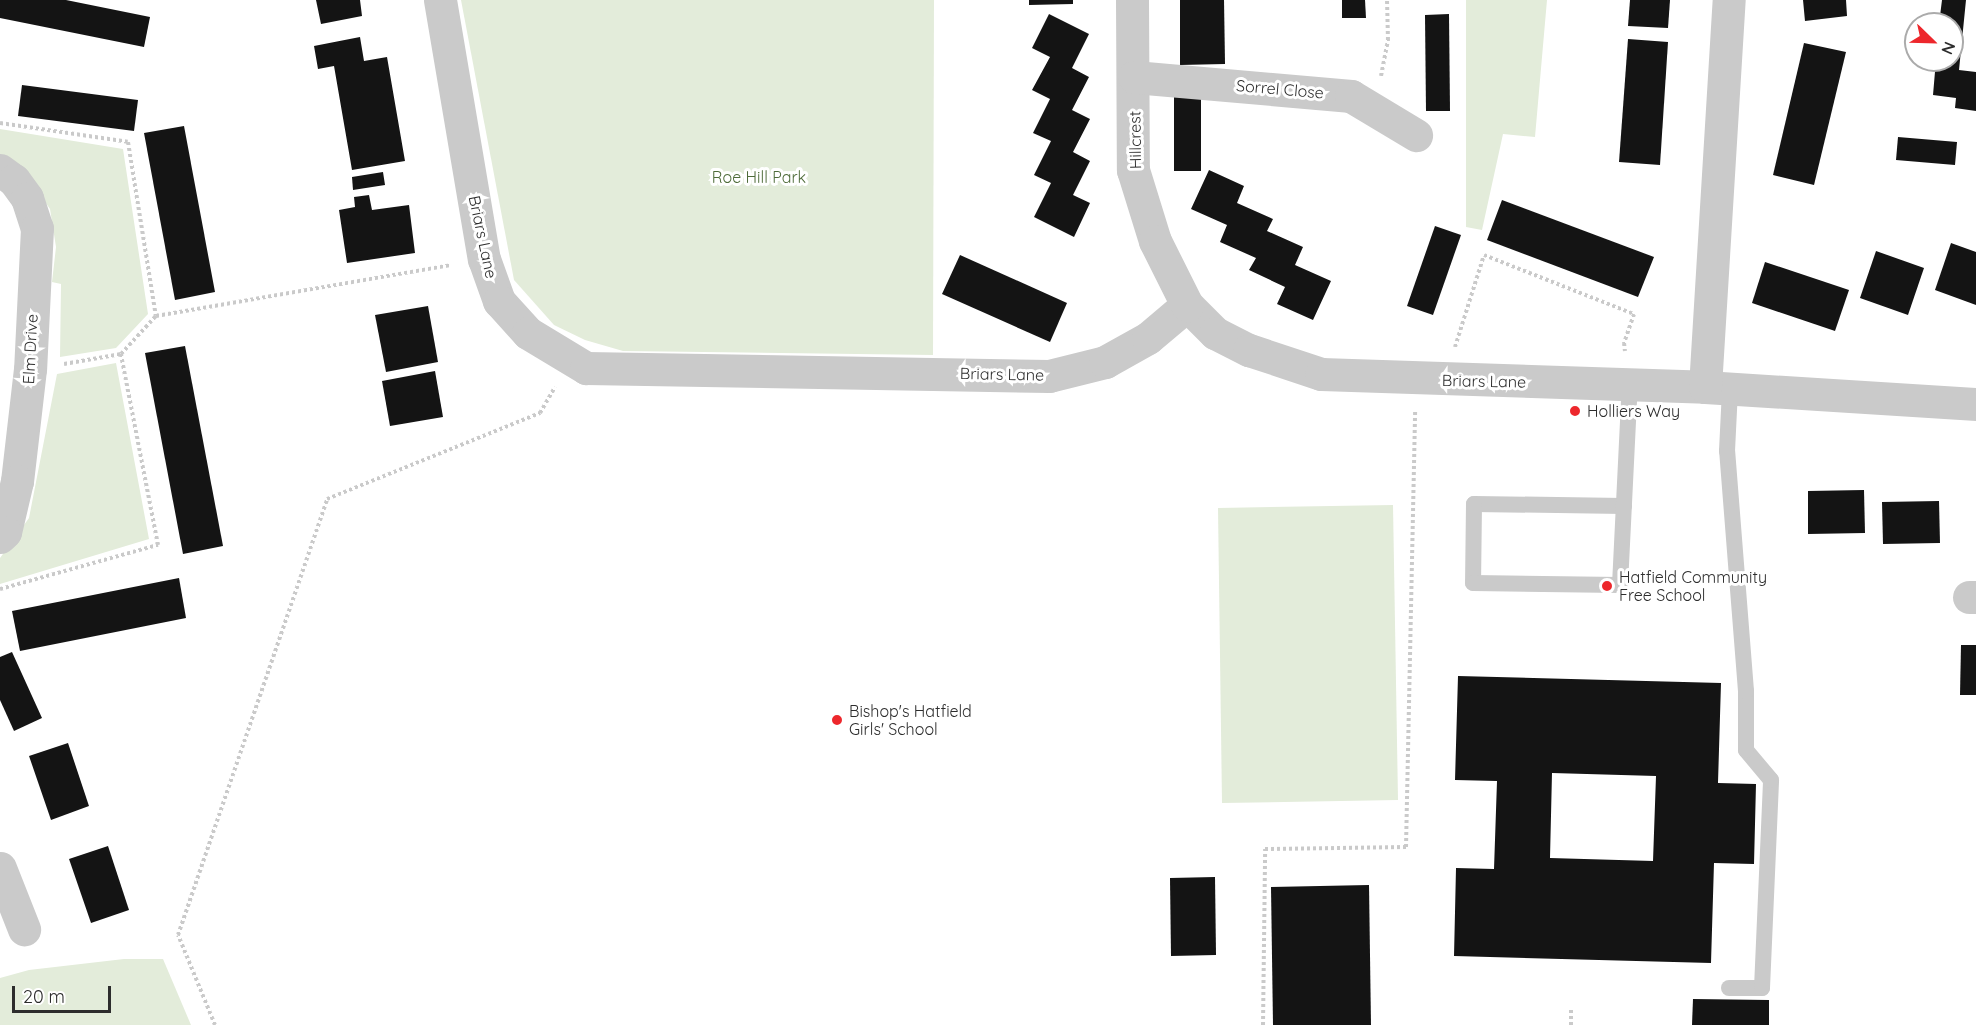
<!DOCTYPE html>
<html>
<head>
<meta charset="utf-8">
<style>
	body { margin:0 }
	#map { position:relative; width:1976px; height:1025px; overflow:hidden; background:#fff; font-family:Quicksand,sans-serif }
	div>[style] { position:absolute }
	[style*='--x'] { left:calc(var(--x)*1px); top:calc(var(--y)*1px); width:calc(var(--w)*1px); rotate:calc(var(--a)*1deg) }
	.green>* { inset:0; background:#e3ecda }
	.building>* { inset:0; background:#141414 }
	.path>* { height:4px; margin-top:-2px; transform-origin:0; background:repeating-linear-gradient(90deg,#cacaca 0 3px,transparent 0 6px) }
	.lane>* { height:16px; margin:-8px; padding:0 8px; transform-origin:8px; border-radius:8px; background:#cacaca }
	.street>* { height:33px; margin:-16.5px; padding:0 16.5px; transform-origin:16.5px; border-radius:16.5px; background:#cacaca }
	.dots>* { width:16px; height:16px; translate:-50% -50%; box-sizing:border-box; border:3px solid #fff; border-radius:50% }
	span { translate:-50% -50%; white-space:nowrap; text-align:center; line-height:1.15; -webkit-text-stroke:6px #fff; paint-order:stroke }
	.street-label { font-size:16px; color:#2d2d2d }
	.park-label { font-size:16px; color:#4e6b39 }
	.poi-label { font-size:16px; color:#2d2d2d }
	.left { translate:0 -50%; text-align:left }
	.north { position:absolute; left:1904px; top:12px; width:60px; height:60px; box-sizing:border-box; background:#fff; border:2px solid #ababab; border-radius:50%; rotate:113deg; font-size:16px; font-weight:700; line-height:24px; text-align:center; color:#2d2d2d }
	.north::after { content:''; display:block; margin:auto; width:21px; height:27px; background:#ed272c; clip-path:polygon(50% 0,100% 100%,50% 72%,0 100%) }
	.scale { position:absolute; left:12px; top:986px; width:99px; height:27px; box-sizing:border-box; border:3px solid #2d2d2d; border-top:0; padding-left:8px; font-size:18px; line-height:21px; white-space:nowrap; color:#2d2d2d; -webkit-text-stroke:4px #fff; paint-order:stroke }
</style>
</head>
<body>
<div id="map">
	<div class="green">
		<div style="clip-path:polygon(461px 0,934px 0,933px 355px,623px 351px,585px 340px,554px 325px,514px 280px)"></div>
		<div style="clip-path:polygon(1466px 0,1547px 0,1535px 137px,1503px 134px,1482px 230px,1466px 227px)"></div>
		<div style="clip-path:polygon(0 129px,123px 149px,148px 314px,116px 348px,60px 357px,61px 284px,52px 282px,56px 247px,50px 209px,23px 170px,0 154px)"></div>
		<div style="clip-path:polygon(116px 363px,149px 539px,0 584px,0 558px,29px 518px,57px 374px)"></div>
		<div style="clip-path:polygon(1393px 505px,1398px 800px,1222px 803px,1218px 508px)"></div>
		<div style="clip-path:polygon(124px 959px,163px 959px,191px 1025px,0 1025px,0 978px,29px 970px)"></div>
	</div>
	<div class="building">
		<div style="clip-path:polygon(0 0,66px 0,150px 17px,144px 47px,0 18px)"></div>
		<div style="clip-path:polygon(316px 0,360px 0,362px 16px,321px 24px)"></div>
		<div style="clip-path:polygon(1029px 0,1073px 0,1073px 4px,1029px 5px)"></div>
		<div style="clip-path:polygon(1180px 0,1224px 0,1225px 64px,1180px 65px)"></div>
		<div style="clip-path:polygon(1342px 0,1365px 0,1366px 18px,1342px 18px)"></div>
		<div style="clip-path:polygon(1630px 0,1670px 0,1668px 28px,1628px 26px)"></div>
		<div style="clip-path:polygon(1803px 0,1846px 0,1847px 16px,1805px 21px)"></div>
		<div style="clip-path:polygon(1942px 0,1966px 0,1959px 70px,1976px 72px,1976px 111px,1955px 108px,1956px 98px,1933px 95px,1936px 60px,1952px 60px,1952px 24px,1939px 24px)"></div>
		<div style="clip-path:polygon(1049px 14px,1089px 34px,1072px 68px,1089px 77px,1072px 110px,1090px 119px,1073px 152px,1090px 161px,1073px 195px,1090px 203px,1074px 237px,1034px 217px,1051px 183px,1034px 175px,1051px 141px,1033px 133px,1050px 99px,1032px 90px,1050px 57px,1032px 48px)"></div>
		<div style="clip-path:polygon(1449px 14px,1450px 111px,1426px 111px,1425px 15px)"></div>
		<div style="clip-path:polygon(360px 37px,364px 61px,387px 57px,405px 161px,352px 170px,334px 66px,318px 69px,314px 46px)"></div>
		<div style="clip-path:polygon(1628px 39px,1668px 42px,1660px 165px,1619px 162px)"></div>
		<div style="clip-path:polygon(1804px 43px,1846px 52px,1814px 185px,1773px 175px)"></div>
		<div style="clip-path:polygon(22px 85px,138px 100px,134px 131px,18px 116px)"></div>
		<div style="clip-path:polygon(1174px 85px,1201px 85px,1201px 171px,1174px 171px)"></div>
		<div style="clip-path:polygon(184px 126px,215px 292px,175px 300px,144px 133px)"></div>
		<div style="clip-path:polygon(1898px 137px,1957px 142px,1955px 165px,1896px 160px)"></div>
		<div style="clip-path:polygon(1209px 170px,1244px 186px,1237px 203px,1273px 219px,1267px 231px,1303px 247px,1295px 265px,1331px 281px,1313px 320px,1277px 304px,1285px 287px,1249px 270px,1256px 258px,1220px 242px,1227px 225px,1191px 209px)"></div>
		<div style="clip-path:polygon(383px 172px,385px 185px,353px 190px,352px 177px)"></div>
		<div style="clip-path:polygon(369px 195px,372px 210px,409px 205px,415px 253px,347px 263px,339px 210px,355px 207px,354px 197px)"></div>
		<div style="clip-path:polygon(1502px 200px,1654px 257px,1638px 297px,1487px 240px)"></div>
		<div style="clip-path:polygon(1435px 226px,1461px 235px,1433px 315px,1407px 306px)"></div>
		<div style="clip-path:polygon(1951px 243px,1976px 252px,1976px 305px,1935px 290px)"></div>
		<div style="clip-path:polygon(1876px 251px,1924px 268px,1908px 315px,1860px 298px)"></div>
		<div style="clip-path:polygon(960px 255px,1067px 303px,1050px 342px,942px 294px)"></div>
		<div style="clip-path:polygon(1765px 262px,1849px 290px,1835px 331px,1752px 303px)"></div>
		<div style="clip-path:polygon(428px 306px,438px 362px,386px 372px,375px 315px)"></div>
		<div style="clip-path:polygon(185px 346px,223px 546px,183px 554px,145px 353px)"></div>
		<div style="clip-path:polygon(435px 371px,443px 417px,390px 426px,382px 381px)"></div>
		<div style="clip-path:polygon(1864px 490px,1865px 533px,1808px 534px,1808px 491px)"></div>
		<div style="clip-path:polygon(1939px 501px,1940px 543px,1883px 544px,1882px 502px)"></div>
		<div style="clip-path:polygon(179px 578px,186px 618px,20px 651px,12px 611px)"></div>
		<div style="clip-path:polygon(1961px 645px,1976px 645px,1976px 695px,1960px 695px)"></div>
		<div style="clip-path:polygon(12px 652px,42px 718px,14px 731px,0 700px,0 657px)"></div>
		<div style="clip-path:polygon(evenodd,1458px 676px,1721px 683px,1718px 783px,1756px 784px,1754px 864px,1714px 863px,1711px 963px,1454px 956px,1456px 868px,1494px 869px,1497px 781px,1455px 780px,1458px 676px,1552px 773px,1656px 776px,1653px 861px,1550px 858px,1552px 773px)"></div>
		<div style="clip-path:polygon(68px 743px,89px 806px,51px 820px,29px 756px)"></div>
		<div style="clip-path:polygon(108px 846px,129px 910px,91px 923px,69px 859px)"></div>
		<div style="clip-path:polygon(1215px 877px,1216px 955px,1171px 956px,1170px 878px)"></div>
		<div style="clip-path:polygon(1369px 885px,1371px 1025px,1273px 1025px,1271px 887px)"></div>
		<div style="clip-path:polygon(1693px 999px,1769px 1000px,1769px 1025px,1692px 1025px)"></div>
	</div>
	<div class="path">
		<div style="--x:1381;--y:76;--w:37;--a:-79"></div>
		<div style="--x:1388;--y:40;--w:40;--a:-91.4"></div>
		<div style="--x:0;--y:123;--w:129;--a:8.4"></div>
		<div style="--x:128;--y:142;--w:176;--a:80.9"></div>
		<div style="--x:1455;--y:347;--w:96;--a:-72.5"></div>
		<div style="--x:1484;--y:255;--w:161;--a:21.5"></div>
		<div style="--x:1634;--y:314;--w:31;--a:109"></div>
		<div style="--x:1624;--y:343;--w:8;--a:83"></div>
		<div style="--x:64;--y:364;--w:58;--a:-10"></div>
		<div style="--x:121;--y:354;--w:52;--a:-47.4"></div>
		<div style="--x:156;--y:316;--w:299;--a:-9.8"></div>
		<div style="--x:0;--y:589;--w:164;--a:-15.6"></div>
		<div style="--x:158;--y:545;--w:195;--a:-101"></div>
		<div style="--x:215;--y:1025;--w:97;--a:-112.3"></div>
		<div style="--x:178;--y:935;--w:461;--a:-71.1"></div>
		<div style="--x:327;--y:499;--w:230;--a:-22"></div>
		<div style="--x:540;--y:413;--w:30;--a:-60"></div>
		<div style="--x:1263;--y:1025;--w:176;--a:-89.3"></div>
		<div style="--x:1265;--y:849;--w:141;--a:-0.8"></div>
		<div style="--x:1406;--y:847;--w:438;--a:-88.8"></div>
		<div style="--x:1571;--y:1025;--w:16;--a:-90"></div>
	</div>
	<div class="lane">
		<div style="--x:1624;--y:506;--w:150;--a:-179.2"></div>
		<div style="--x:1474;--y:504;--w:79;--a:90.7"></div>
		<div style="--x:1473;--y:583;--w:147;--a:0.8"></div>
		<div style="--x:1620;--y:585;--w:201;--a:-87.2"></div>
		<div style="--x:1729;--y:988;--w:33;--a:0"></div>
		<div style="--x:1762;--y:988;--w:208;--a:-87.5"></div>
		<div style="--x:1771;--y:780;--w:39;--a:-130"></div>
		<div style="--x:1746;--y:750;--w:59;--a:-90"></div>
		<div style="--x:1746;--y:691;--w:241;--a:-94.5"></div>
		<div style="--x:1727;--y:451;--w:62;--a:-87.2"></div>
	</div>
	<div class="street">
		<div style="--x:440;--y:0;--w:263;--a:80.4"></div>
		<div style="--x:484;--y:259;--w:45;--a:70.3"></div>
		<div style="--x:499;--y:301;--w:43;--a:47.8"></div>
		<div style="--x:528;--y:333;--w:68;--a:31.1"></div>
		<div style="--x:586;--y:368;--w:463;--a:1"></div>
		<div style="--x:1049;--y:376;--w:58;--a:-14"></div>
		<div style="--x:1105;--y:362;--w:49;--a:-29.2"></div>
		<div style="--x:1148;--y:338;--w:51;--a:-40.2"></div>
		<div style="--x:1187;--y:305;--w:40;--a:45"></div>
		<div style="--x:1215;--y:333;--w:38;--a:27"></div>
		<div style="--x:1249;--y:350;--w:76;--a:18.4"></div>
		<div style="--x:1321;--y:374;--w:384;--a:1.9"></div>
		<div style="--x:1705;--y:387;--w:272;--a:3.6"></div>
		<div style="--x:1132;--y:0;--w:170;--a:89.7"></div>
		<div style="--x:1133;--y:170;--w:74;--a:72.8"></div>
		<div style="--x:1155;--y:241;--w:72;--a:63.4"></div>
		<div style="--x:1134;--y:77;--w:218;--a:5"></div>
		<div style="--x:1351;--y:96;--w:76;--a:31"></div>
		<div style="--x:0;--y:170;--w:17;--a:36"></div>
		<div style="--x:14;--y:180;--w:22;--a:54"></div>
		<div style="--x:27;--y:198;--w:32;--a:72"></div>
		<div style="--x:37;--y:228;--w:141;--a:92.8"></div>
		<div style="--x:30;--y:369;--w:113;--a:96.6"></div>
		<div style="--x:17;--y:481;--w:52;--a:103.2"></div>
		<div style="--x:5;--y:532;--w:7;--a:135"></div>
		<div style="--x:1705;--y:387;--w:388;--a:-86.5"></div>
		<div style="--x:1969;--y:597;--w:7;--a:0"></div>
		<div style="--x:0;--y:868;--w:66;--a:68.5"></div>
	</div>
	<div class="dots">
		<div style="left:1575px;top:411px;background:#ed272c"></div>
		<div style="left:1607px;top:586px;background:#ed272c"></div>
		<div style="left:837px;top:720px;background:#ed272c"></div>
	</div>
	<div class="street-label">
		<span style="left:1280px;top:89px;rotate:5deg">Sorrel Close</span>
		<span style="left:1135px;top:140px;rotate:-91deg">Hillcrest</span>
		<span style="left:483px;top:237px;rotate:78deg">Briars Lane</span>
		<span style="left:30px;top:349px;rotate:-87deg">Elm Drive</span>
		<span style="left:1002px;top:374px;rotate:1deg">Briars Lane</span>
		<span style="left:1484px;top:381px;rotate:1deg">Briars Lane</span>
	</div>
	<div class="park-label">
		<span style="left:759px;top:177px">Roe Hill Park</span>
	</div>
	<div class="poi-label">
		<span class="left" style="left:1587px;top:411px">Holliers Way</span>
		<span class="left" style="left:1619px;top:586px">Hatfield Community<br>Free School</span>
		<span class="left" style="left:849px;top:720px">Bishop's Hatfield<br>Girls' School</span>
	</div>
	<div class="north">N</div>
	<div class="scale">20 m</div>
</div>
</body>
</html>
